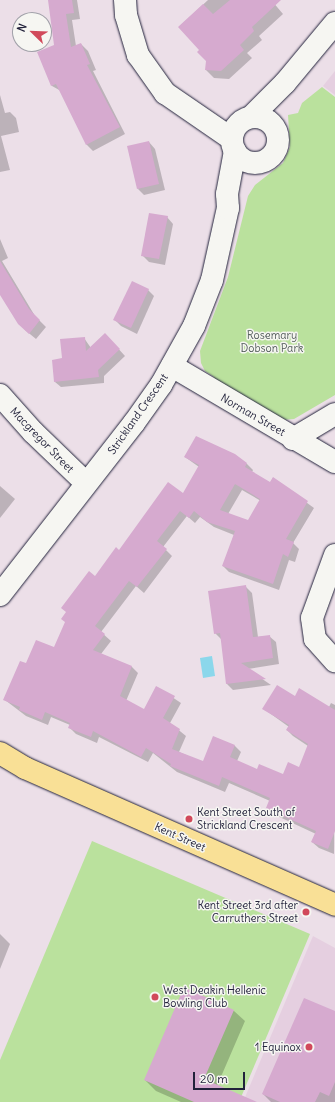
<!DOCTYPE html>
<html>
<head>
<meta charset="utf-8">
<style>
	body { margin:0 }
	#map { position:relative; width:335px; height:1102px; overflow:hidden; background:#ecdfe8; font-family:Delius,sans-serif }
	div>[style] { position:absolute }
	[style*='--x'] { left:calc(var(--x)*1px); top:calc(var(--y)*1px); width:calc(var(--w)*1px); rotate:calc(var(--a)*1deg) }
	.built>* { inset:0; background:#e5cfe0 }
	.green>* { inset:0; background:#bae19d }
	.water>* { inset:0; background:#8bd7eb }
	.shadow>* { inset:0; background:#0003 }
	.building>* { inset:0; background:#d6aacf }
	.roads { filter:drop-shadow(0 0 1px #22223b) drop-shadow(0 0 1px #22223b) }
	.minor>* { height:22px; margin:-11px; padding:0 11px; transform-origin:11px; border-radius:11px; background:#f6f6f2 }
	.minor>.ring { margin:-11px; padding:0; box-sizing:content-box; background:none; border:22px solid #f6f6f2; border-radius:50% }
	.major>* { height:22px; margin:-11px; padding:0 11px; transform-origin:11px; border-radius:11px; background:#f9e096 }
	.dots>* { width:11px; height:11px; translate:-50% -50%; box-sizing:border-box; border:2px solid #f6f6f2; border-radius:50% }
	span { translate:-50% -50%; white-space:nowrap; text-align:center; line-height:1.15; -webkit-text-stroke:3px #f6f6f2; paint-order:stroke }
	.park-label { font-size:11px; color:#505b58 }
	.street-label { font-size:11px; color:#22223b }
	.poi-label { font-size:11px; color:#22223b }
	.left { translate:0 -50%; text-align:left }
	.right { translate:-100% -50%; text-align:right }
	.north { position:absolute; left:12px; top:12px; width:40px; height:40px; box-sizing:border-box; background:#f6f6f2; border:1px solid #a1a1a9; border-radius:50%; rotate:293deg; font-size:11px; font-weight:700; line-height:16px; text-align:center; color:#22223b }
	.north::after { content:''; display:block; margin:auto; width:14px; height:18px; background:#d1495b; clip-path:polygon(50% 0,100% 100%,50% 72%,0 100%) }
	.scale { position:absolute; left:193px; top:1072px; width:52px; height:18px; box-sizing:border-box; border:2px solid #22223b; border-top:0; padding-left:5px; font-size:12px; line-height:14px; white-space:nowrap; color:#22223b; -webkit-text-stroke:3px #f6f6f2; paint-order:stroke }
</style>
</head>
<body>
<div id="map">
	<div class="built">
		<div style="clip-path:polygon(335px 71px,335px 95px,323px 86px)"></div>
		<div style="clip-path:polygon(313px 936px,335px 948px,335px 1102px,243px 1102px)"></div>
	</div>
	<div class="green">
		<div style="clip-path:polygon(322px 87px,335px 97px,335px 395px,294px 419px,281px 420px,213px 380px,214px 377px,205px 371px,201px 363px,200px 351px,228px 277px,248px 196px,255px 185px,283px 163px,290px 147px,288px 115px,298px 113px,302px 103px)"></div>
		<div style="clip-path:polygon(92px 841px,310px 934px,239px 1102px,0 1102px,0 1060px)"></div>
	</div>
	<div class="water">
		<div style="clip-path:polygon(212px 656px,215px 676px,203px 678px,200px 658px)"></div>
	</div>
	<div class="shadow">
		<div style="clip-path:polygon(49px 0,77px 0,80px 19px,72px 20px,76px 46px,81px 44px,88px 51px,96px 70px,93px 71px,125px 134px,93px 151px,87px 145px,61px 91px,52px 86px,39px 53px,56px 46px)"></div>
		<div style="clip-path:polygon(208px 0,273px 0,272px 1px,283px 14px,259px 36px,262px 40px,247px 53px,252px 58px,229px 79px,214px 78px,206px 70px,207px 61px,201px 50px,179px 27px)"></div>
		<div style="clip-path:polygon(0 95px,5px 113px,10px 112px,16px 118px,19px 132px,1px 136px,10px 170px,0 172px)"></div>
		<div style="clip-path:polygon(149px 142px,155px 149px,165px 190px,144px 195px,138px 189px)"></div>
		<div style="clip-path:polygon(167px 217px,173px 224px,165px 265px,149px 262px,142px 255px)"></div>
		<div style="clip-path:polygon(0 239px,8px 258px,2px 261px,35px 316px,46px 327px,36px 339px,25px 330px,0 293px)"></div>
		<div style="clip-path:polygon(148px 290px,154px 296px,137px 334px,121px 326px,115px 320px)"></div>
		<div style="clip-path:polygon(105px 334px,125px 356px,104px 376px,104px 383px,61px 387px,55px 382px,63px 359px,84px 338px,91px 348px)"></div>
		<div style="clip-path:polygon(evenodd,234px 455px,247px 464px,253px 470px,252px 472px,270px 483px,273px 478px,314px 508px,293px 543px,299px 549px,295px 562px,289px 560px,279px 590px,229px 572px,223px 566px,234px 535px,214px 527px,200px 517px,195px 523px,187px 516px,163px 547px,172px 556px,144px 593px,136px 586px,101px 632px,111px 641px,101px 654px,132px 667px,138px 673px,126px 701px,144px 711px,157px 687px,181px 703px,170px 723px,186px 736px,179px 752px,204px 763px,214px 737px,235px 746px,241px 752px,237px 761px,258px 770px,283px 775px,300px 769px,308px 746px,293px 736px,287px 730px,289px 727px,264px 709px,295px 697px,329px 707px,331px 703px,335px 705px,334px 854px,319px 848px,312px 842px,316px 834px,273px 814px,267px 808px,270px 801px,229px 783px,225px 792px,177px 772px,153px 753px,148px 762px,99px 737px,97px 743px,76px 734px,70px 728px,70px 725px,51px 717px,48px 725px,26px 716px,5px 700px,27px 665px,55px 649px,95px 577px,184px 495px,199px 467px,185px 457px,234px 455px,242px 490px,261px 501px,249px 521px,228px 514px,242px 490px)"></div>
		<div style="clip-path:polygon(0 486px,15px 499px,0 518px)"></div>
		<div style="clip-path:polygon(245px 586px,252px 593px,258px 637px,269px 636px,276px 642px,279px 664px,248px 669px,271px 685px,233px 690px,227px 684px,222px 640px,215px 633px)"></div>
		<div style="clip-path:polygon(0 934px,10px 944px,0 969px)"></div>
		<div style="clip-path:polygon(184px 989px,234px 1011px,245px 1021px,217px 1086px,245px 1102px,181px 1102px,156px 1091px,145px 1080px)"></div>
		<div style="clip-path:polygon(335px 1012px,335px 1102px,271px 1102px,263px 1094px)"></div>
	</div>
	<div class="building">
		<div style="clip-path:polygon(48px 0,72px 0,74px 13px,66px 14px,71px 47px,81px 43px,90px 64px,87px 65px,120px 127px,86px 145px,56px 84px,51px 86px,37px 52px,54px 45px)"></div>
		<div style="clip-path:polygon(230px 0,281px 0,252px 27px,254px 31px,240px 45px,244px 50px,221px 71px,205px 70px,206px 61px,197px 52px,199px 50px,178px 27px,203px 4px,213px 14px)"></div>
		<div style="clip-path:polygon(149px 141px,159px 184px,137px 189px,127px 146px)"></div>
		<div style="clip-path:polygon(149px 213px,168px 216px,159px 259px,141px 256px)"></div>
		<div style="clip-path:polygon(0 261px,29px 309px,40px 320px,29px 334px,18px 324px,0 295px)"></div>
		<div style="clip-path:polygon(132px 281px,149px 289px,131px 328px,113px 320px)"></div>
		<div style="clip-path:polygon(105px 333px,120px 349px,98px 370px,99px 377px,54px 382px,52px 360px,62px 358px,60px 339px,85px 337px,86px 351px)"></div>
		<div style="clip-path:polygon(evenodd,196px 436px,235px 454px,247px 463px,245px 467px,270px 482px,273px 477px,308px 501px,286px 539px,294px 542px,288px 557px,283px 554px,273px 584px,222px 566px,235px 531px,207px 522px,194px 511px,189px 518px,180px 511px,157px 541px,167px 549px,137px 587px,129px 581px,95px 626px,105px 634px,93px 650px,132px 666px,120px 696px,144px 709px,156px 686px,175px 696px,163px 718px,180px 729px,172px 749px,203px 761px,213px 736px,235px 745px,230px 757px,257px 769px,259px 764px,283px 774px,288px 762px,299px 767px,308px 744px,286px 730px,289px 725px,262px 709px,277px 685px,295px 696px,299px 688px,335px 710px,335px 831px,328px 849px,311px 842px,316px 831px,266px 808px,270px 798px,222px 777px,219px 786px,170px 766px,171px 764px,146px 748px,141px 757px,93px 731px,91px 737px,68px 728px,70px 723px,45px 712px,42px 720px,19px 710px,20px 707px,3px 700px,20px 661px,26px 663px,36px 640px,54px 647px,65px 622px,61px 619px,66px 612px,61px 608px,89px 571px,95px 576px,116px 547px,119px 550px,168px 482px,183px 493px,199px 465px,184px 457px,196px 436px,235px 484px,260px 499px,248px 520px,220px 510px,235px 484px)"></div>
		<div style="clip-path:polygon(246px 585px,253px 637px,270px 635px,273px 658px,241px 663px,266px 679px,226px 684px,220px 633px,214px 634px,208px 591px)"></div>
		<div style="clip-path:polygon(184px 987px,234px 1010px,204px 1079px,257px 1102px,194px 1102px,144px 1080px)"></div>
		<div style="clip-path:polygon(304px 998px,335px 1011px,335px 1082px,329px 1096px,320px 1092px,315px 1102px,280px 1102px,262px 1094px)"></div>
	</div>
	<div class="roads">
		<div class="minor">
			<div style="--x:125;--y:0;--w:15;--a:86"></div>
			<div style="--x:126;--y:15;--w:42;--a:73.3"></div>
			<div style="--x:138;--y:55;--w:47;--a:54.6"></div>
			<div style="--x:165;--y:93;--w:81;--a:34.5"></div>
			<div class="ring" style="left:232px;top:117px;width:24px;height:24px"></div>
			<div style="--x:251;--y:117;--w:48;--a:-45"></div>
			<div style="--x:285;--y:83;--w:78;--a:-50.2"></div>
			<div style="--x:172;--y:366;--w:189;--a:30.5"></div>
			<div style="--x:0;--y:395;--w:50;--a:48.3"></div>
			<div style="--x:33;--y:432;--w:74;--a:43.9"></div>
			<div style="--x:293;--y:439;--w:49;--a:-30.8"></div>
			<div style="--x:335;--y:555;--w:67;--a:110.1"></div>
			<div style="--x:312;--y:618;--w:21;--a:82"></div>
			<div style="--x:315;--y:639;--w:30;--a:48"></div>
			<div style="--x:0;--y:595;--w:218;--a:-52.1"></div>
			<div style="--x:134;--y:423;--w:47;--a:-54.6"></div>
			<div style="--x:161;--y:385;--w:68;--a:-60.8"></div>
			<div style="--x:194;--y:326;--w:49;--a:-68.6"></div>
			<div style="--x:212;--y:280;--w:74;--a:-77.5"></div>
			<div style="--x:228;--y:208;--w:14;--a:-94"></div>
			<div style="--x:227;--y:194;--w:44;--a:-79.5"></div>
		</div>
		<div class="major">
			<div style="--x:0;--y:753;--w:29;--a:31"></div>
			<div style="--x:25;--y:768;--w:339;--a:23.8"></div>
		</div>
	</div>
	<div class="dots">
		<div style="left:189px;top:819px;background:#d1495b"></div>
		<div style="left:306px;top:912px;background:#d1495b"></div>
		<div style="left:155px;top:997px;background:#d1495b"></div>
		<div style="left:309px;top:1047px;background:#d1495b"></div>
	</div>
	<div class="park-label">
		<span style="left:272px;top:342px">Rosemary<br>Dobson Park</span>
	</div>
	<div class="street-label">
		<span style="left:138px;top:414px;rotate:-55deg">Strickland Crescent</span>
		<span style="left:253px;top:415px;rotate:30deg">Norman Street</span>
		<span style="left:42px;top:440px;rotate:46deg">Macgregor Street</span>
		<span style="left:180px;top:837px;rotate:24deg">Kent Street</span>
	</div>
	<div class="poi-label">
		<span class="left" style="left:197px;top:819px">Kent Street South of<br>Strickland Crescent</span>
		<span class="right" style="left:298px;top:912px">Kent Street 3rd after<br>Carruthers Street</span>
		<span class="left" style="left:163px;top:997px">West Deakin Hellenic<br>Bowling Club</span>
		<span class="right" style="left:301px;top:1047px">1 Equinox</span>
	</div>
	<div class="north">N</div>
	<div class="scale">20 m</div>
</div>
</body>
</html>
